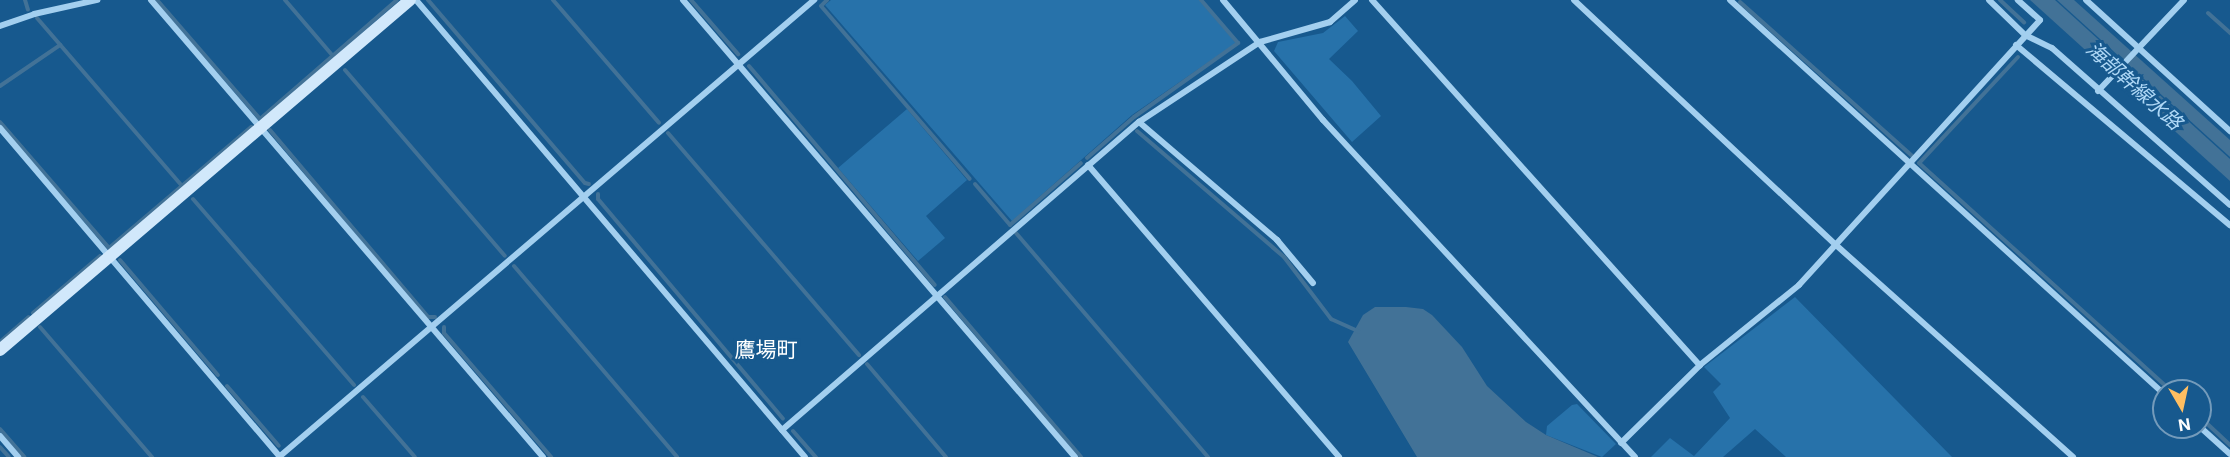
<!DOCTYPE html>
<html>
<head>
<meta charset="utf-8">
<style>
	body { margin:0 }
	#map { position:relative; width:2230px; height:457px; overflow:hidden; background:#17598e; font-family:Inter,"Noto Sans JP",sans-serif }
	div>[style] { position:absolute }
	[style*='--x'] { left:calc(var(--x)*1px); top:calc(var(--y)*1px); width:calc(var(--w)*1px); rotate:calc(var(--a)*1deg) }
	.green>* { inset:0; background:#2772aa }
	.water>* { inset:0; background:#427297 }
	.stream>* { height:4px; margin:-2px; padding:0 2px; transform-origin:2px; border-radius:2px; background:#427297 }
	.street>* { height:6px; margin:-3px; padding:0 3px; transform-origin:3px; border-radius:3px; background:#a3cfef }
	.secondary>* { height:12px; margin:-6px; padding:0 6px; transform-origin:6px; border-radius:6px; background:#d1e8fb }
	span { translate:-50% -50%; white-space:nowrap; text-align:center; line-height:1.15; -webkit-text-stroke:6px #17598e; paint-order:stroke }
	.water-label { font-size:20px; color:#afd8f6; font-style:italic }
	.quarter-label { font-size:21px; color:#fff }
	.north { position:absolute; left:2152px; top:379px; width:60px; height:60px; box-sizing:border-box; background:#17598e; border:2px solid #749bbb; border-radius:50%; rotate:171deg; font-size:16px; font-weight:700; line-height:24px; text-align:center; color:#fff }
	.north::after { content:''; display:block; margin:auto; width:21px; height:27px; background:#ffbe61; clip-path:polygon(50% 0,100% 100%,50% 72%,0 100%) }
</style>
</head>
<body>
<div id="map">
	<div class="green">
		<div style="clip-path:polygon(831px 0,1199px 0,1236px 43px,1132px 115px,1012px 221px,825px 5px)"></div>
		<div style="clip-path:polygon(1345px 16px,1358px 31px,1329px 59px,1352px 81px,1381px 116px,1352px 142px,1274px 51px,1278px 42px,1323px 33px)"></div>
		<div style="clip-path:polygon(907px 109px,967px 180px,926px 216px,945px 238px,918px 261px,838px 168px)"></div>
		<div style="clip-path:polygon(1795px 297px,1952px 457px,1786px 457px,1755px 429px,1723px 457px,1651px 457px,1670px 438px,1694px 456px,1730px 418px,1713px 392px,1721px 384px,1704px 367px)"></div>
		<div style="clip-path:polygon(1577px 404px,1616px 444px,1602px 457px,1546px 435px,1547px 426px,1572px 405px)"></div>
	</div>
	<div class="water">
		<div style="clip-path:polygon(2030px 0,2055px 0,2230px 159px,2230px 181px)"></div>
		<div style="clip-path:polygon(2057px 0,2074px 0,2230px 140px,2230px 157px)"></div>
		<div style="clip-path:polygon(1375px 307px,1406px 307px,1423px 309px,1432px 315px,1462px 347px,1487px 386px,1526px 422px,1546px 435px,1598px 457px,1417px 457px,1348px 342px,1363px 315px)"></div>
	</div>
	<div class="stream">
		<div style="--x:25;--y:0;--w:10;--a:73"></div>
		<div style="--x:157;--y:0;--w:157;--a:49.1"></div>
		<div style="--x:260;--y:119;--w:181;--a:-41"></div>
		<div style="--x:285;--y:0;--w:74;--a:49.4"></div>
		<div style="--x:428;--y:0;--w:241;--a:49.4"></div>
		<div style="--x:585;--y:183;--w:4;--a:14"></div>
		<div style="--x:553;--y:0;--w:162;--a:49.2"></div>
		<div style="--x:691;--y:0;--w:72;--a:49"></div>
		<div style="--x:827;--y:0;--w:8;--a:135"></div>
		<div style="--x:821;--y:6;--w:228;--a:49.3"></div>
		<div style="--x:2000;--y:0;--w:33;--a:43"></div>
		<div style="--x:1740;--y:2;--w:231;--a:41.8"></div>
		<div style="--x:2208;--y:13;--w:30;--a:42"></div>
		<div style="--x:37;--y:18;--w:222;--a:49.2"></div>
		<div style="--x:2018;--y:57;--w:145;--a:133"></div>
		<div style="--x:1919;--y:163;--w:340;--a:42.1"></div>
		<div style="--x:749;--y:66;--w:287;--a:49.7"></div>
		<div style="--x:345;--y:70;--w:245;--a:49.3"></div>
		<div style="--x:0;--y:86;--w:73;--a:-34.3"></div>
		<div style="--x:0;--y:122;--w:167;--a:49.1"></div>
		<div style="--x:109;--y:248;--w:187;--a:-40.4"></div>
		<div style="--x:270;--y:130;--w:245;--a:49.8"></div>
		<div style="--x:428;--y:317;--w:7;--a:0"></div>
		<div style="--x:1137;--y:131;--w:194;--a:40.6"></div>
		<div style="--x:1284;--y:257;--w:78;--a:52.8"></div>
		<div style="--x:1331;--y:319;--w:30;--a:24"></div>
		<div style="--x:668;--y:133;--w:293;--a:49.3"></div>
		<div style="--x:1087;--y:158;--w:62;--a:-41.1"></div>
		<div style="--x:1134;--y:117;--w:128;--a:-35.4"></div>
		<div style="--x:1238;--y:43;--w:57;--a:-130.7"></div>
		<div style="--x:975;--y:184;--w:54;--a:49.5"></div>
		<div style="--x:1010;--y:225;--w:94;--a:-41.1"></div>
		<div style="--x:598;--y:194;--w:5;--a:90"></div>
		<div style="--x:598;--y:199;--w:287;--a:49.9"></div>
		<div style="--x:193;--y:199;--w:246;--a:49.1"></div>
		<div style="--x:1016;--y:233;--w:295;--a:49.4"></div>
		<div style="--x:120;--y:260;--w:151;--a:49.6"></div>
		<div style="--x:514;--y:266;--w:251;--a:49.5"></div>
		<div style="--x:945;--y:297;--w:210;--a:49.6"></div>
		<div style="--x:33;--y:313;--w:88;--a:-40.4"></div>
		<div style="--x:40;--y:327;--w:172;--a:49.3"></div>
		<div style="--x:444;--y:327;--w:6;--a:90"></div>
		<div style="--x:444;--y:333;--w:164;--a:49.2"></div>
		<div style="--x:0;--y:342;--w:38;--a:-41"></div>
		<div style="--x:867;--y:364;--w:122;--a:49.7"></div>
		<div style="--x:227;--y:386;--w:79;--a:49.1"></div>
		<div style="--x:363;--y:397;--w:79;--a:49.1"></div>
		<div style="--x:2200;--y:417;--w:41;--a:43"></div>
		<div style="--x:0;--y:429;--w:37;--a:49"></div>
		<div style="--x:793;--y:431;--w:35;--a:49"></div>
		<div style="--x:0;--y:447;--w:13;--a:48"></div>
	</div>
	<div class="street">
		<div style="--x:151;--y:0;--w:602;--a:49.38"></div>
		<div style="--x:416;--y:0;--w:600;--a:49.6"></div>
		<div style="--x:683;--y:0;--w:602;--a:49.38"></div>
		<div style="--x:1223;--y:0;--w:156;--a:50.2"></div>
		<div style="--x:1323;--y:120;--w:459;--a:47.2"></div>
		<div style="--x:1372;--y:0;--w:491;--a:48.1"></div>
		<div style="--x:1574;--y:0;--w:359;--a:43.1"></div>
		<div style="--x:1836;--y:245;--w:318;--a:41.8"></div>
		<div style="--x:1730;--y:0;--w:586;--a:42.23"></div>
		<div style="--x:1989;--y:0;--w:50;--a:44.2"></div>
		<div style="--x:2025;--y:35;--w:30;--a:26"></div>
		<div style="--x:2052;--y:48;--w:237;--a:41.4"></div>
		<div style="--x:2086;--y:0;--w:195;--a:42.3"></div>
		<div style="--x:0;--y:26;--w:36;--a:-19"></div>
		<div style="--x:34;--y:14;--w:65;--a:-12.5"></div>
		<div style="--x:2016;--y:45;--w:280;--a:40.1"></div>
		<div style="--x:2098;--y:91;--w:125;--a:-46.6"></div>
		<div style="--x:1139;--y:122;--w:182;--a:40.5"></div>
		<div style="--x:1277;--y:240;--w:56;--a:50.1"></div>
		<div style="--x:0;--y:128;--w:432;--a:49.6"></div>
		<div style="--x:1088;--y:165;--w:385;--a:49.3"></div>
		<div style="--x:2200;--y:427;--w:40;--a:42"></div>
		<div style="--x:782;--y:430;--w:472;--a:-40.8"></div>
		<div style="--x:1139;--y:122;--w:145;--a:-33.5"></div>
		<div style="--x:1260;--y:42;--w:73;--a:-15.9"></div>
		<div style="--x:1330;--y:22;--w:33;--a:-41"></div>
		<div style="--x:0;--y:436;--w:28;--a:49"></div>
		<div style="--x:1621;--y:443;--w:111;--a:-44.6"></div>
		<div style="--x:1700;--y:365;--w:127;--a:-38.9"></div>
		<div style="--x:1799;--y:285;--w:358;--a:-47.7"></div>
		<div style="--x:2040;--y:20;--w:30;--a:-138"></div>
		<div style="--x:279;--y:457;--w:704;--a:-40.5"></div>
	</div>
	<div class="secondary">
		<div style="--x:0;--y:350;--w:539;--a:-40.49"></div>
	</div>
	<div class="water-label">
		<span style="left:2134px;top:86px;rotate:42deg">海部幹線水路</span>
	</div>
	<div class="quarter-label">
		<span style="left:766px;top:350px">鷹場町</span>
	</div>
	<div class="north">N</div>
</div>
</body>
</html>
